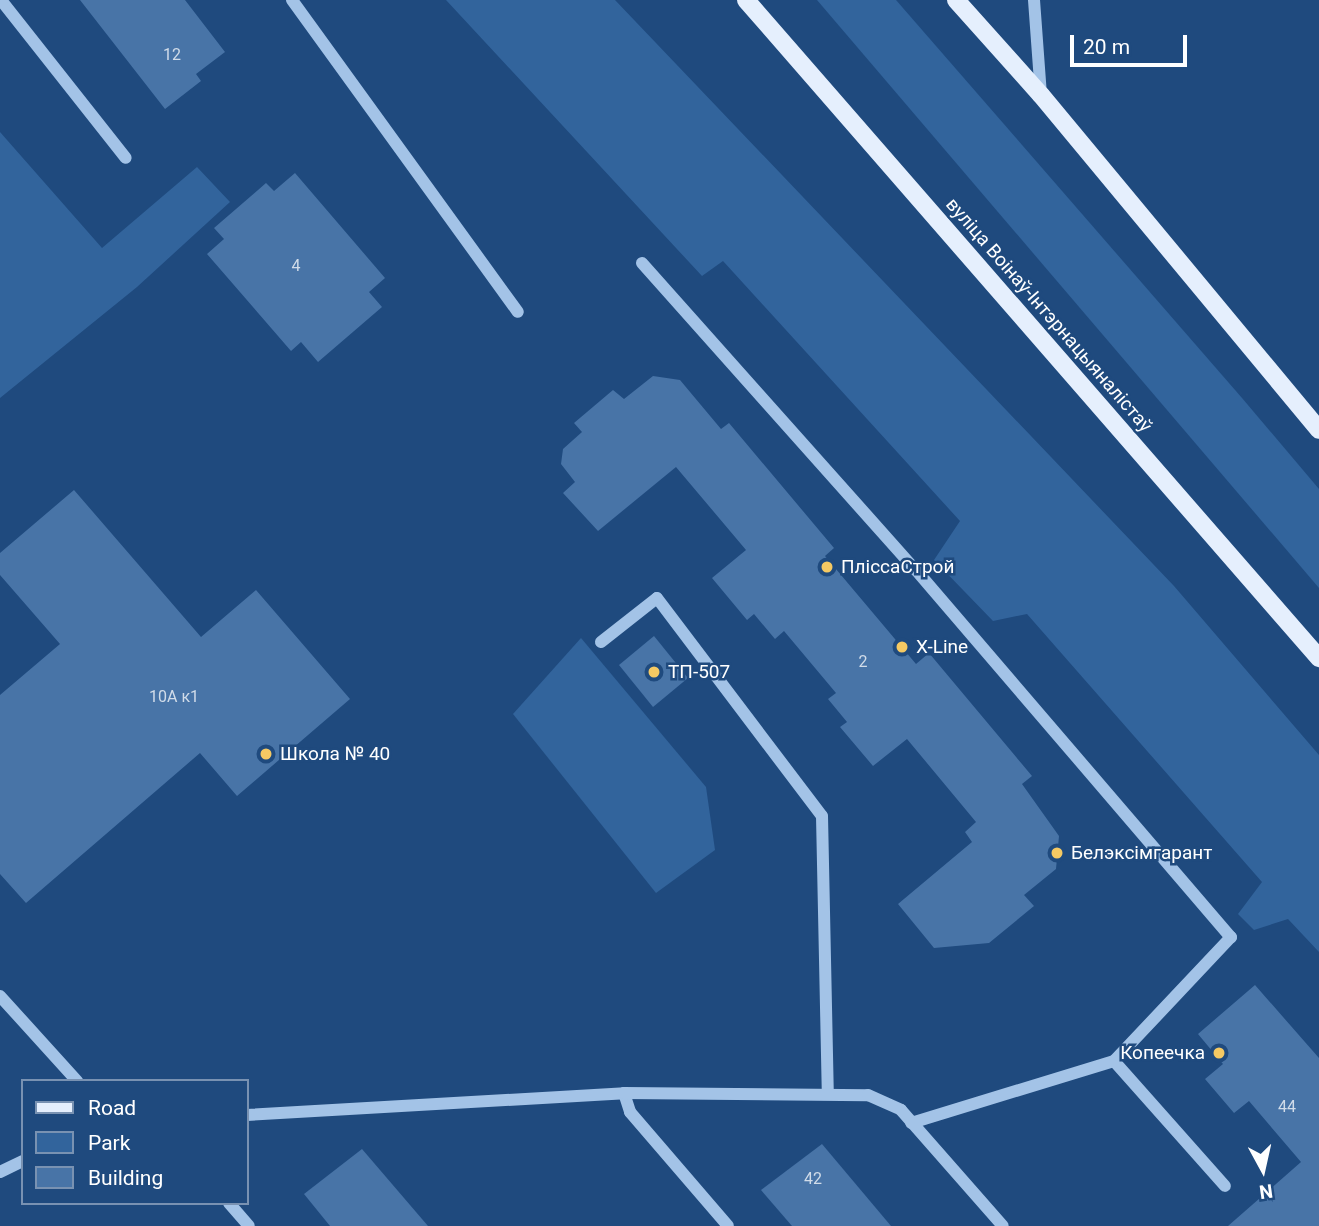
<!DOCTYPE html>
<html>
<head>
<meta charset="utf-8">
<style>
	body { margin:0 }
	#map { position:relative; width:1319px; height:1226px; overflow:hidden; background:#1f4a7e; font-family:Roboto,sans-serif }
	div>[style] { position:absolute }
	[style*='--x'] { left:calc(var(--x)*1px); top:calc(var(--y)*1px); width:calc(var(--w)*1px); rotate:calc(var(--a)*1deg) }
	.green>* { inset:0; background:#32649c }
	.building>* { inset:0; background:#4874a7 }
	.minor>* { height:12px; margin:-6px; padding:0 6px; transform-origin:6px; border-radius:6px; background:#a3c3e7 }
	.major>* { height:18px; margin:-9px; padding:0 9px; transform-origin:9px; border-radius:9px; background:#e5effd }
	.dots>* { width:19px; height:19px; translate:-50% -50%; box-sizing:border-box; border:4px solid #1f4a7e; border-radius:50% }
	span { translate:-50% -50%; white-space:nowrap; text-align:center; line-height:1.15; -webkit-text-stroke:5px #1f4a7e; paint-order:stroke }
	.number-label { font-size:16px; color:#d1dce9 }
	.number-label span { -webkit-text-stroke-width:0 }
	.street-label { font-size:19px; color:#fff }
	.poi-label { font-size:19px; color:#fff }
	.left { translate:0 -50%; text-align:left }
	.right { translate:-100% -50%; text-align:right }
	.legend { position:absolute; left:21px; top:1079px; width:228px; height:126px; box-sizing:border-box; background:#1f4a7e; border:2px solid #7992b2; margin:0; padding:9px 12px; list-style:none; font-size:21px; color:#fff }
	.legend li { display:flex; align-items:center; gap:14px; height:35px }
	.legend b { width:35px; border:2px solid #7992b2 }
	.north { position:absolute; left:1228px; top:1135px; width:70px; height:70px; -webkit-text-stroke:5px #1f4a7e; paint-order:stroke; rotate:172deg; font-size:19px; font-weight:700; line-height:28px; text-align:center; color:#fff }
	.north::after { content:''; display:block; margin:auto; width:24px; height:32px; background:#fff; clip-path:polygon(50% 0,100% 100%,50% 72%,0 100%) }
	.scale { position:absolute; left:1070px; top:35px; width:117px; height:32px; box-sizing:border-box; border:4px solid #fff; border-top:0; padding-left:9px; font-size:21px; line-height:24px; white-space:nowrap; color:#fff; -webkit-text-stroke:5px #1f4a7e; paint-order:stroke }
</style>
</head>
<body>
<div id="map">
	<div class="green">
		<div style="clip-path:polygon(446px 0,615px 0,1174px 586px,1319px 755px,1319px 952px,1288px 919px,1254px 930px,1238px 914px,1262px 882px,1027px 614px,993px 621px,934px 560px,960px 521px,723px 261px,702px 276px)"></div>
		<div style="clip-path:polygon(817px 0,896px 0,1242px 398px,1319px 489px,1319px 588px)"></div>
		<div style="clip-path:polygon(0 132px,102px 248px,197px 167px,230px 202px,137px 287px,0 398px)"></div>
		<div style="clip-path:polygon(581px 638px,706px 787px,715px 850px,656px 893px,513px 714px)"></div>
	</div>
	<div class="building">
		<div style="clip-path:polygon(80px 0,185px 0,225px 52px,196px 74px,201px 81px,165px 109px)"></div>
		<div style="clip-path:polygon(295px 173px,385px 278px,369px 292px,382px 307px,318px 362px,301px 342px,291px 351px,207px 254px,224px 239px,214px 228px,266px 183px,274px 191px)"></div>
		<div style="clip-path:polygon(653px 376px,680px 380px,721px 429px,729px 423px,834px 548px,825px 556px,916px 664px,929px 653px,1032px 776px,1022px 784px,1059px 836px,1056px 869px,1024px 895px,1034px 906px,989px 943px,934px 948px,898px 904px,972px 842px,965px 832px,976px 822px,907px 739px,873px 766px,840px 727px,847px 722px,828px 699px,836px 693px,784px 631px,775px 639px,754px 614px,747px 620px,712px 578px,746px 550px,676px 467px,598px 531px,563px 493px,575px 482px,561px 464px,563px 449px,582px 432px,574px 423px,613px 390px,624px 399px)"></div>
		<div style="clip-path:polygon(74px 490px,201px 637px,256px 590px,350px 699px,237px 796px,200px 753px,26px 903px,0 874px,0 695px,60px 644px,0 575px,0 553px)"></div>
		<div style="clip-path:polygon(654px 636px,688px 678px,653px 707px,619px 665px)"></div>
		<div style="clip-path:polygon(1255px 985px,1319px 1058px,1319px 1226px,1228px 1226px,1301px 1162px,1249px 1101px,1234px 1113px,1205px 1079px,1223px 1064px,1198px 1034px)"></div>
		<div style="clip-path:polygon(822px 1144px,891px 1226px,792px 1226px,761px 1190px)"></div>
		<div style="clip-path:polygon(362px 1149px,428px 1226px,330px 1226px,304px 1194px)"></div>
	</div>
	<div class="minor">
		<div style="--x:1;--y:0;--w:201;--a:51.7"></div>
		<div style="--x:292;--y:0;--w:385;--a:54.1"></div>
		<div style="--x:1034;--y:0;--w:95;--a:85.8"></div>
		<div style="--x:642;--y:263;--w:411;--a:48.3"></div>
		<div style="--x:916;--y:570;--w:484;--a:49.4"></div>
		<div style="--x:1231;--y:937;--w:170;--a:133.3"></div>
		<div style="--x:1114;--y:1061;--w:212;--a:163"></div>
		<div style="--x:601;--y:642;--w:71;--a:-38.2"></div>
		<div style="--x:657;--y:598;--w:273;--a:52.9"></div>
		<div style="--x:822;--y:816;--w:277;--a:88.8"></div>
		<div style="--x:0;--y:996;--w:115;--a:47.8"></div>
		<div style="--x:1114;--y:1061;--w:167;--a:48.4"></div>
		<div style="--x:624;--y:1093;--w:20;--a:72"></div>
		<div style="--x:630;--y:1112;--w:150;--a:49.3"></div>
		<div style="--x:247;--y:1115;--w:378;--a:-3.3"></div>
		<div style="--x:624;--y:1093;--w:244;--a:0.5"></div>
		<div style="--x:868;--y:1095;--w:36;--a:24"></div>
		<div style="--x:901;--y:1110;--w:154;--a:48.7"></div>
		<div style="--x:0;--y:1172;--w:25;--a:-26"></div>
		<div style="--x:229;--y:1203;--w:30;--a:49"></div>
	</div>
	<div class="major">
		<div style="--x:746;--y:0;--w:873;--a:48.95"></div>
		<div style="--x:956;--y:0;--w:127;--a:48.2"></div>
		<div style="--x:1041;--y:95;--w:435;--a:50.3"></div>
	</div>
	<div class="dots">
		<div style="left:827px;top:567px;background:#f5c963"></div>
		<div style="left:902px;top:647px;background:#f5c963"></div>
		<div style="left:654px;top:672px;background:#f5c963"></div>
		<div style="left:266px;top:754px;background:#f5c963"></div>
		<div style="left:1057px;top:853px;background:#f5c963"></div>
		<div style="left:1219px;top:1053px;background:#f5c963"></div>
	</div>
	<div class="number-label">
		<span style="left:172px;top:55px">12</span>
		<span style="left:296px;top:266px">4</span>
		<span style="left:863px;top:662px">2</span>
		<span style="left:174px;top:697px">10А к1</span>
		<span style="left:1287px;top:1107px">44</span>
		<span style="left:813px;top:1179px">42</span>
	</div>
	<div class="street-label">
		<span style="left:1049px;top:315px;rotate:49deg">вуліца Воінаў-Інтэрнацыяналістаў</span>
	</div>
	<div class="poi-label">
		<span class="left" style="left:841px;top:567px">ПліссаСтрой</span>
		<span class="left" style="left:916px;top:647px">X-Line</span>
		<span class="left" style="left:668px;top:672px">ТП-507</span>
		<span class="left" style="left:280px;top:754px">Школа № 40</span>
		<span class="left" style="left:1071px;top:853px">Белэксімгарант</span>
		<span class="right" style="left:1205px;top:1053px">Копеечка</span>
	</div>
	<ul class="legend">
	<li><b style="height:9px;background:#e5effd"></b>Road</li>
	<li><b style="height:19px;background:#32649c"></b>Park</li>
	<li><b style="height:19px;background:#4874a7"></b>Building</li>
	</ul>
	<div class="north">N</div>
	<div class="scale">20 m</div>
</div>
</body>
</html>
